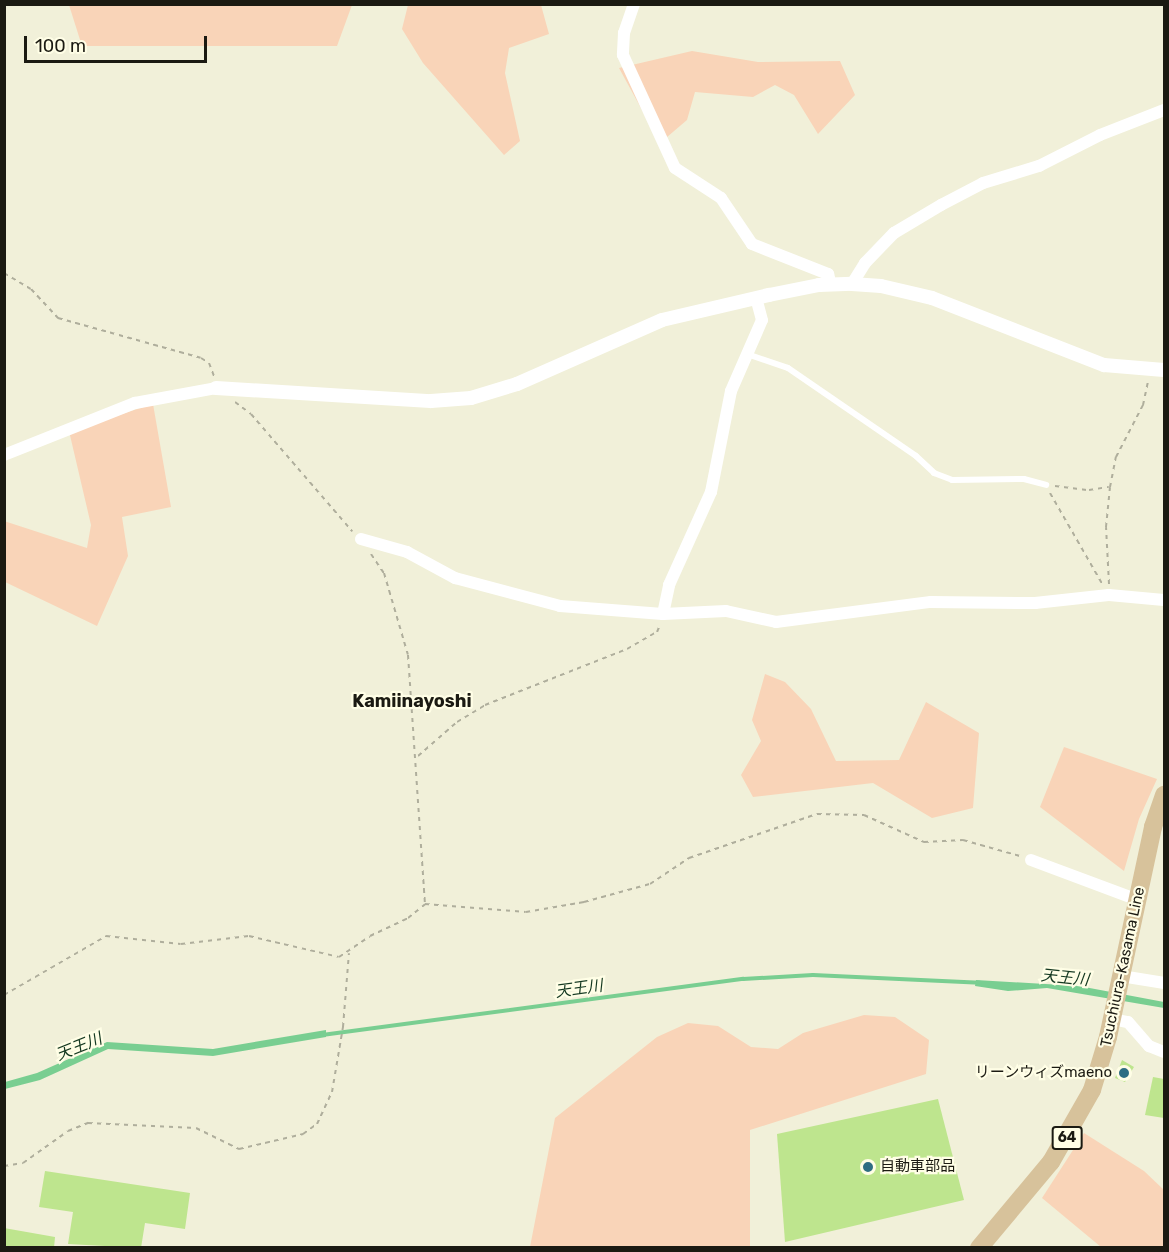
<!DOCTYPE html>
<html>
<head>
<meta charset="utf-8">
<style>
	body { margin:0 }
	#map { position:relative; width:1169px; height:1252px; overflow:hidden; background:#f1f0d9; font-family:Rubik,"Noto Sans JP",sans-serif }
	div>[style] { position:absolute }
	[style*='--x'] { left:calc(var(--x)*1px); top:calc(var(--y)*1px); width:calc(var(--w)*1px); rotate:calc(var(--a)*1deg) }
	.green>* { inset:0; background:#f9d4b8 }
	.water>* { inset:0; background:#79ce91 }
	.stream>* { height:4px; margin:-2px; padding:0 2px; transform-origin:2px; border-radius:2px; background:#79ce91 }
	.building>* { inset:0; background:#bee58e }
	.path>* { height:2px; margin-top:-1px; transform-origin:0; background:repeating-linear-gradient(90deg,#afae9c 0 4.5px,transparent 0 9px) }
	.service>* { height:6px; margin:-3px; padding:0 3px; transform-origin:3px; border-radius:3px; background:#fff }
	.minor>* { height:12px; margin:-6px; padding:0 6px; transform-origin:6px; border-radius:6px; background:#fff }
	.tertiary>* { height:14px; margin:-7px; padding:0 7px; transform-origin:7px; border-radius:7px; background:#fff }
	.primary>* { height:18px; margin:-9px; padding:0 9px; transform-origin:9px; border-radius:9px; background:#d7c29b }
	.dots>* { width:16px; height:16px; translate:-50% -50%; box-sizing:border-box; border:3px solid #fffee6; border-radius:50% }
	span { translate:-50% -50%; white-space:nowrap; text-align:center; line-height:1.15; -webkit-text-stroke:4.5px #fffee6; paint-order:stroke }
	.shield-label span { padding:2px 4px; background:#fffee6; border:2px solid; border-radius:4px; -webkit-text-stroke-width:0 }
	.shield-label { font-size:14px; color:#1b1a12; font-weight:700 }
	.street-label { font-size:15px; color:#1b1a12 }
	.poi-label { font-size:15px; color:#1b1a12 }
	.right { translate:-100% -50%; text-align:right }
	.left { translate:0 -50%; text-align:left }
	.water-label { font-size:16px; color:#143820; font-style:italic }
	.quarter-label { font-size:18px; color:#1b1a12; font-weight:700 }
	.frame { position:absolute; inset:0; border:6px solid #1b1a12; pointer-events:none }
	.scale { position:absolute; left:24px; top:36px; width:183px; height:27px; box-sizing:border-box; border:3px solid #1b1a12; border-top:0; padding-left:8px; font-size:18px; line-height:21px; white-space:nowrap; color:#1b1a12; -webkit-text-stroke:4px #fffee6; paint-order:stroke }
</style>
</head>
<body>
<div id="map">
	<div class="green">
		<div style="clip-path:polygon(69px 5px,69px 4px,352px 5px,337px 46px,82px 46px)"></div>
		<div style="clip-path:polygon(408px 5px,541px 5px,549px 34px,509px 48px,505px 73px,520px 141px,504px 155px,423px 63px,402px 29px)"></div>
		<div style="clip-path:polygon(692px 51px,758px 62px,840px 61px,855px 95px,818px 134px,794px 95px,775px 85px,753px 97px,695px 92px,687px 120px,660px 143px,619px 68px)"></div>
		<div style="clip-path:polygon(153px 404px,171px 507px,122px 517px,128px 556px,97px 626px,5px 582px,4px 521px,87px 548px,91px 525px,69px 431px)"></div>
		<div style="clip-path:polygon(765px 674px,785px 682px,811px 709px,836px 761px,899px 760px,926px 702px,979px 733px,973px 808px,932px 818px,873px 783px,753px 797px,741px 775px,761px 741px,752px 720px)"></div>
		<div style="clip-path:polygon(1064px 747px,1157px 779px,1139px 819px,1124px 871px,1040px 807px)"></div>
		<div style="clip-path:polygon(864px 1015px,895px 1017px,929px 1040px,926px 1074px,750px 1130px,750px 1247px,530px 1247px,555px 1118px,657px 1037px,688px 1023px,718px 1026px,751px 1047px,778px 1049px,803px 1033px)"></div>
		<div style="clip-path:polygon(1084px 1133px,1144px 1171px,1164px 1190px,1164px 1247px,1101px 1247px,1042px 1198px)"></div>
	</div>
	<div class="water">
		<div style="clip-path:polygon(976px 980px,1079px 986px,1164px 1002px,1164px 1008px,1047px 988px,1008px 991px,975px 986px)"></div>
		<div style="clip-path:polygon(326px 1030px,326px 1037px,213px 1056px,108px 1049px,40px 1080px,5px 1089px,5px 1082px,37px 1073px,107px 1042px,213px 1049px)"></div>
	</div>
	<div class="stream">
		<div style="--x:322;--y:1035;--w:425;--a:-7.6"></div>
		<div style="--x:743;--y:979;--w:70;--a:-3.3"></div>
		<div style="--x:813;--y:975;--w:167;--a:2.7"></div>
	</div>
	<div class="building">
		<div style="clip-path:polygon(1122px 1060px,1134px 1067px,1125px 1082px,1115px 1078px)"></div>
		<div style="clip-path:polygon(1153px 1077px,1164px 1079px,1164px 1118px,1145px 1115px)"></div>
		<div style="clip-path:polygon(938px 1099px,964px 1200px,785px 1242px,777px 1134px)"></div>
		<div style="clip-path:polygon(45px 1171px,190px 1193px,185px 1229px,145px 1223px,141px 1248px,68px 1244px,73px 1212px,39px 1207px)"></div>
		<div style="clip-path:polygon(4px 1228px,55px 1237px,54px 1248px,4px 1248px)"></div>
	</div>
	<div class="path">
		<div style="--x:4;--y:273;--w:31;--a:31"></div>
		<div style="--x:31;--y:289;--w:40;--a:47"></div>
		<div style="--x:58;--y:318;--w:148;--a:15.6"></div>
		<div style="--x:201;--y:358;--w:9;--a:32"></div>
		<div style="--x:209;--y:363;--w:14;--a:69"></div>
		<div style="--x:235;--y:402;--w:20;--a:37"></div>
		<div style="--x:251;--y:414;--w:155;--a:49.2"></div>
		<div style="--x:1055;--y:486;--w:34;--a:7"></div>
		<div style="--x:1089;--y:490;--w:20;--a:-9"></div>
		<div style="--x:1050;--y:493;--w:106;--a:60.1"></div>
		<div style="--x:371;--y:554;--w:23;--a:56"></div>
		<div style="--x:384;--y:573;--w:85;--a:73.7"></div>
		<div style="--x:408;--y:655;--w:248;--a:86.1"></div>
		<div style="--x:1109;--y:584;--w:57;--a:-93"></div>
		<div style="--x:1106;--y:527;--w:40;--a:-84.3"></div>
		<div style="--x:1110;--y:487;--w:31;--a:-79"></div>
		<div style="--x:1116;--y:457;--w:59;--a:-62.6"></div>
		<div style="--x:1143;--y:405;--w:25;--a:-78"></div>
		<div style="--x:1164;--y:641;--w:35;--a:90"></div>
		<div style="--x:418;--y:756;--w:52;--a:-41.1"></div>
		<div style="--x:457;--y:722;--w:33;--a:-31"></div>
		<div style="--x:485;--y:705;--w:153;--a:-21.5"></div>
		<div style="--x:627;--y:649;--w:34;--a:-30"></div>
		<div style="--x:657;--y:632;--w:8;--a:-67"></div>
		<div style="--x:4;--y:995;--w:118;--a:-30"></div>
		<div style="--x:106;--y:936;--w:75;--a:6.1"></div>
		<div style="--x:181;--y:944;--w:68;--a:-6.7"></div>
		<div style="--x:249;--y:936;--w:92;--a:13.1"></div>
		<div style="--x:339;--y:957;--w:37;--a:-34"></div>
		<div style="--x:370;--y:936;--w:42;--a:-25.3"></div>
		<div style="--x:408;--y:918;--w:22;--a:-39"></div>
		<div style="--x:425;--y:904;--w:101;--a:4.5"></div>
		<div style="--x:526;--y:912;--w:59;--a:-9.8"></div>
		<div style="--x:584;--y:902;--w:68;--a:-15.3"></div>
		<div style="--x:650;--y:884;--w:47;--a:-33.7"></div>
		<div style="--x:689;--y:858;--w:135;--a:-19"></div>
		<div style="--x:817;--y:814;--w:47;--a:1.2"></div>
		<div style="--x:864;--y:815;--w:66;--a:24.2"></div>
		<div style="--x:924;--y:842;--w:39;--a:-3"></div>
		<div style="--x:963;--y:840;--w:59;--a:15.7"></div>
		<div style="--x:4;--y:1166;--w:19;--a:-9"></div>
		<div style="--x:23;--y:1163;--w:55;--a:-35.4"></div>
		<div style="--x:68;--y:1131;--w:22;--a:-22"></div>
		<div style="--x:88;--y:1123;--w:108;--a:2.7"></div>
		<div style="--x:196;--y:1128;--w:48;--a:26"></div>
		<div style="--x:239;--y:1149;--w:66;--a:-13.2"></div>
		<div style="--x:303;--y:1134;--w:17;--a:-36"></div>
		<div style="--x:317;--y:1124;--w:35;--a:-65"></div>
		<div style="--x:332;--y:1092;--w:66;--a:-80.4"></div>
		<div style="--x:343;--y:1027;--w:74;--a:-85.4"></div>
	</div>
	<div class="service">
		<div style="--x:747;--y:354;--w:43;--a:18.9"></div>
		<div style="--x:788;--y:368;--w:155;--a:34.5"></div>
		<div style="--x:916;--y:456;--w:25;--a:43"></div>
		<div style="--x:934;--y:473;--w:19;--a:21"></div>
		<div style="--x:952;--y:480;--w:72;--a:-0.8"></div>
		<div style="--x:1024;--y:479;--w:23;--a:15"></div>
	</div>
	<div class="minor">
		<div style="--x:634;--y:4;--w:31;--a:109"></div>
		<div style="--x:624;--y:33;--w:22;--a:93"></div>
		<div style="--x:623;--y:55;--w:124;--a:65.3"></div>
		<div style="--x:675;--y:168;--w:55;--a:33.1"></div>
		<div style="--x:721;--y:198;--w:55;--a:56"></div>
		<div style="--x:752;--y:244;--w:82;--a:21.5"></div>
		<div style="--x:828;--y:274;--w:11;--a:75"></div>
		<div style="--x:852;--y:284;--w:25;--a:-58"></div>
		<div style="--x:865;--y:263;--w:42;--a:-46"></div>
		<div style="--x:894;--y:233;--w:55;--a:-30.8"></div>
		<div style="--x:941;--y:205;--w:47;--a:-27.6"></div>
		<div style="--x:983;--y:183;--w:59;--a:-16.9"></div>
		<div style="--x:1039;--y:166;--w:68;--a:-26.9"></div>
		<div style="--x:1100;--y:135;--w:69;--a:-21.3"></div>
		<div style="--x:4;--y:455;--w:141;--a:-21.7"></div>
		<div style="--x:135;--y:403;--w:82;--a:-10.5"></div>
		<div style="--x:361;--y:539;--w:48;--a:15.8"></div>
		<div style="--x:407;--y:552;--w:55;--a:28.4"></div>
		<div style="--x:455;--y:578;--w:109;--a:14.9"></div>
		<div style="--x:560;--y:606;--w:103;--a:4.4"></div>
		<div style="--x:663;--y:614;--w:63;--a:-2.7"></div>
		<div style="--x:726;--y:611;--w:51;--a:12.4"></div>
		<div style="--x:776;--y:622;--w:156;--a:-7.4"></div>
		<div style="--x:931;--y:602;--w:104;--a:0.6"></div>
		<div style="--x:1035;--y:603;--w:74;--a:-6.2"></div>
		<div style="--x:1109;--y:595;--w:55;--a:5.2"></div>
		<div style="--x:663;--y:614;--w:30;--a:-78"></div>
		<div style="--x:669;--y:585;--w:102;--a:-65.7"></div>
		<div style="--x:711;--y:492;--w:103;--a:-78.8"></div>
		<div style="--x:731;--y:391;--w:77;--a:-66.4"></div>
		<div style="--x:762;--y:320;--w:23;--a:-105"></div>
		<div style="--x:1031;--y:860;--w:114;--a:20.5"></div>
		<div style="--x:1121;--y:976;--w:44;--a:9.2"></div>
		<div style="--x:1112;--y:1019;--w:16;--a:11"></div>
		<div style="--x:1128;--y:1022;--w:32;--a:49"></div>
		<div style="--x:1149;--y:1046;--w:16;--a:22"></div>
	</div>
	<div class="tertiary">
		<div style="--x:216;--y:388;--w:215;--a:3.5"></div>
		<div style="--x:431;--y:401;--w:40;--a:-4.3"></div>
		<div style="--x:471;--y:398;--w:48;--a:-16.9"></div>
		<div style="--x:517;--y:384;--w:158;--a:-23.8"></div>
		<div style="--x:662;--y:320;--w:110;--a:-13.2"></div>
		<div style="--x:769;--y:295;--w:51;--a:-11.3"></div>
		<div style="--x:819;--y:285;--w:33;--a:-2"></div>
		<div style="--x:852;--y:284;--w:29;--a:4"></div>
		<div style="--x:881;--y:286;--w:52;--a:13.2"></div>
		<div style="--x:932;--y:298;--w:185;--a:21.3"></div>
		<div style="--x:1104;--y:365;--w:60;--a:4.8"></div>
	</div>
	<div class="primary">
		<div style="--x:979;--y:1248;--w:112;--a:-50.1"></div>
		<div style="--x:1051;--y:1162;--w:83;--a:-60.3"></div>
		<div style="--x:1092;--y:1090;--w:55;--a:-73.2"></div>
		<div style="--x:1108;--y:1037;--w:215;--a:-77.9"></div>
		<div style="--x:1153;--y:827;--w:34;--a:-71"></div>
	</div>
	<div class="dots">
		<div style="left:1124px;top:1073px;background:#2e6e82"></div>
		<div style="left:868px;top:1167px;background:#2e6e82"></div>
	</div>
	<div class="shield-label">
		<span style="left:1067px;top:1138px">64</span>
	</div>
	<div class="street-label">
		<span style="left:1123px;top:967px;rotate:-78deg">Tsuchiura-Kasama Line</span>
	</div>
	<div class="poi-label">
		<span class="right" style="left:1112px;top:1073px">リーンウィズmaeno</span>
		<span class="left" style="left:880px;top:1167px">自動車部品</span>
	</div>
	<div class="water-label">
		<span style="left:1065px;top:978px;rotate:6deg">天王川</span>
		<span style="left:579px;top:989px;rotate:-8deg">天王川</span>
		<span style="left:79px;top:1047px;rotate:-22deg">天王川</span>
	</div>
	<div class="quarter-label">
		<span style="left:412px;top:701px">Kamiinayoshi</span>
	</div>
	<div class="frame"></div>
	<div class="scale">100 m</div>
</div>
</body>
</html>
